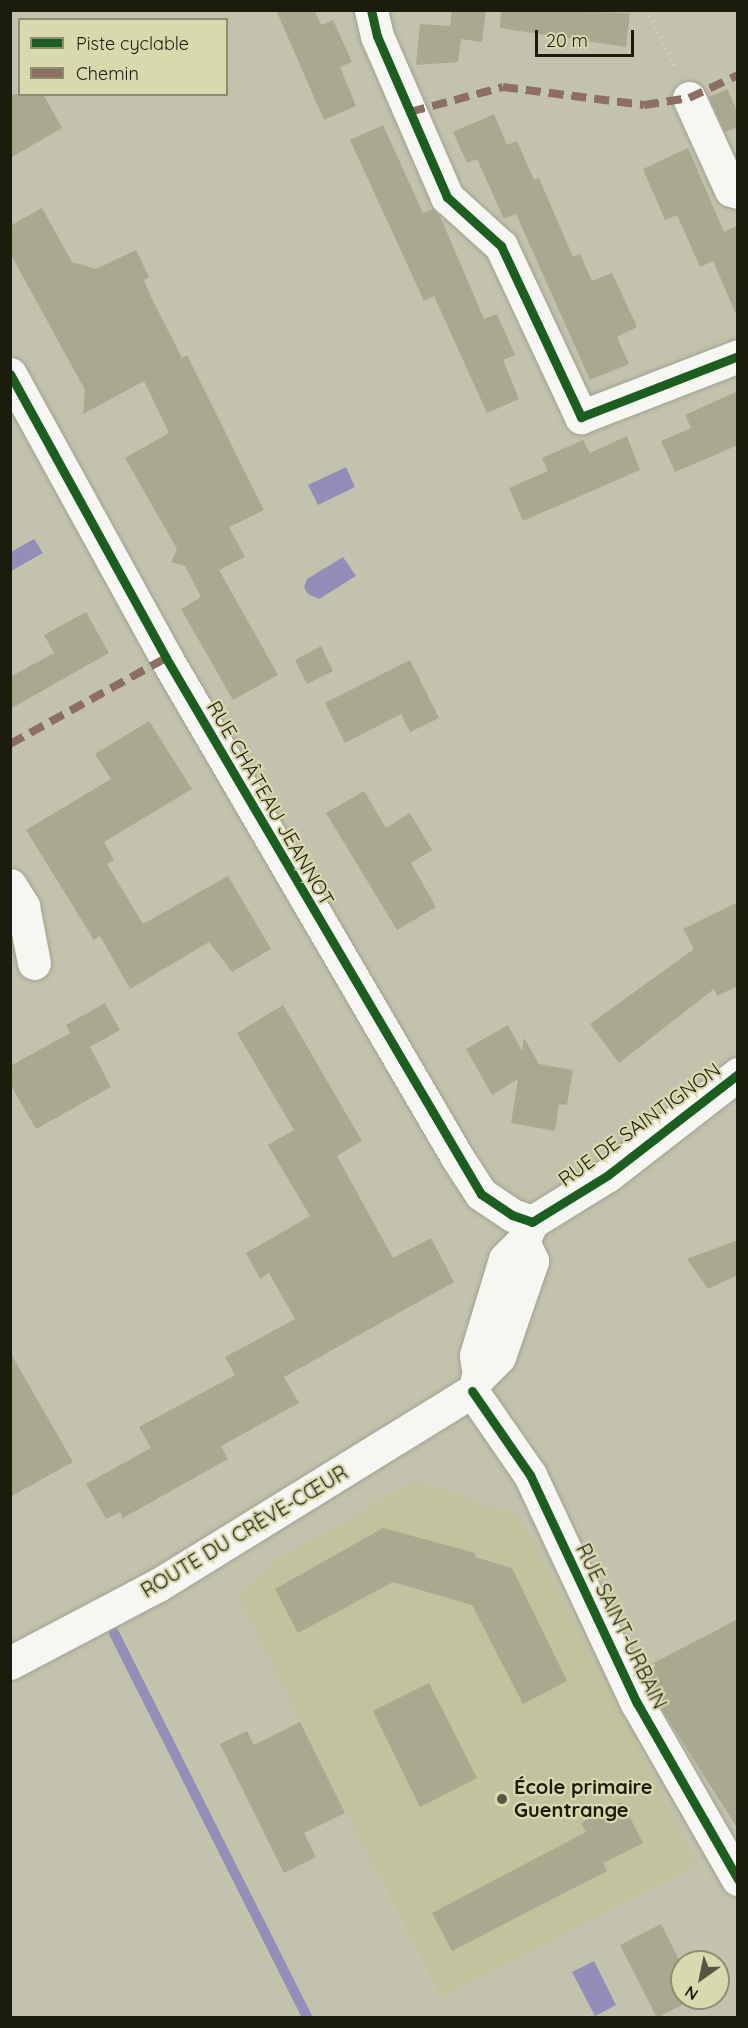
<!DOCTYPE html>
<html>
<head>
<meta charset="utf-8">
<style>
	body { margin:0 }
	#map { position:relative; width:748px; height:2028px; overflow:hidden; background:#c3c3ad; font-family:Quicksand,sans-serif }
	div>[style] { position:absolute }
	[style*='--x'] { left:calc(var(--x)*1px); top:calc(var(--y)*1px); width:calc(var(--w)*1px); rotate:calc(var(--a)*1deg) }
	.built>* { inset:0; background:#c2c29e }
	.water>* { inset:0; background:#938eb7 }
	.stream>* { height:10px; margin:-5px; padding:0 5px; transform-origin:5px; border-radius:5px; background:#938eb7 }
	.building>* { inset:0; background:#a9a990 }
	.path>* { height:4px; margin-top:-2px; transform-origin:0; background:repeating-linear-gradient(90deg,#cdcdc6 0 1.5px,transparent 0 6px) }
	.roads { filter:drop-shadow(0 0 2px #a1a191) drop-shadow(0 0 2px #a1a191) }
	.minor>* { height:33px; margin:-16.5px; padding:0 16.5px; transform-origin:16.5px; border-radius:16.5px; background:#f6f6f3 }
	.quiet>* { height:8px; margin-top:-4px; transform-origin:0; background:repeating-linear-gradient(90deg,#8d6e63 0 15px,transparent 0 23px) }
	.cycleway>* { height:9px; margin:-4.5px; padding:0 4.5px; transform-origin:4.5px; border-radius:4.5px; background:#1b5e20 }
	.dots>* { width:16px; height:16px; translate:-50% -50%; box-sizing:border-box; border:3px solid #d9d9b0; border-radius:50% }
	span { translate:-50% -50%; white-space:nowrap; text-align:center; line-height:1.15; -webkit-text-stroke:4.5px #d9d9b0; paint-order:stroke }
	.street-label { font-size:20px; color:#1c1c0d }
	.poi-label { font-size:20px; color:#1c1c0d; font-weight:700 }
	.left { translate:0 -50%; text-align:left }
	.frame { position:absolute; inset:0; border:12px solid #1c1c0d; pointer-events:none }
	.legend { position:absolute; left:18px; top:18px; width:210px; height:78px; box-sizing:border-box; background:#d9d9b0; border:2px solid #8d8d6f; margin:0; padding:8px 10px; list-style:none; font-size:18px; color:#1c1c0d }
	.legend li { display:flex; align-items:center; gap:12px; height:30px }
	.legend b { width:30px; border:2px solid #8d8d6f }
	.north { position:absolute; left:670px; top:1950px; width:60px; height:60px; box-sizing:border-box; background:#d9d9b0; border:2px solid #8d8d6f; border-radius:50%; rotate:213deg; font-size:16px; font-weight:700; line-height:24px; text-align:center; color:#1c1c0d }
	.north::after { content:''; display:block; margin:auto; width:21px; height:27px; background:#565645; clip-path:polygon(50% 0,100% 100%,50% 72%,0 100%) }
	.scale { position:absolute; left:535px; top:30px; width:99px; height:27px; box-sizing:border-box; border:3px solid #1c1c0d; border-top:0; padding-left:8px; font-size:18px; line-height:21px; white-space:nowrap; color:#1c1c0d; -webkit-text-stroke:4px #d9d9b0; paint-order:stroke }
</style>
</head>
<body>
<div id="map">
	<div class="built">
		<div style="clip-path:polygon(416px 1481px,520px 1516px,697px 1864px,441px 1998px,238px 1596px,278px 1559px)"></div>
	</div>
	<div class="water">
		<div style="clip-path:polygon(346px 467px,355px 487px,318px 505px,308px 485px)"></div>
		<div style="clip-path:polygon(34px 539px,43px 553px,11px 571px,11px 552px)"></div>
		<div style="clip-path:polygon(343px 557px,356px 576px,319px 599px,308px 594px,304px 587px,307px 579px)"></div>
		<div style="clip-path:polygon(594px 1961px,616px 2005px,595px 2016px,572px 1972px)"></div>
	</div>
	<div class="stream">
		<div style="--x:114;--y:1633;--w:431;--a:63.3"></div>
	</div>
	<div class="building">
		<div style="clip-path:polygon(276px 10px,314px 10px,321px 25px,333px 20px,352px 62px,340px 67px,356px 106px,324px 120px)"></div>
		<div style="clip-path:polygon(452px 10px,486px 10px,482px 42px,461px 39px,458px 62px,416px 65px,420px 24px,450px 26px)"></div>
		<div style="clip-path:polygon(501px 10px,630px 13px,626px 47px,500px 28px)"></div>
		<div style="clip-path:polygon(727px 89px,738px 113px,738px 127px,725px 132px,709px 97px)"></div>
		<div style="clip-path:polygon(10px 94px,43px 94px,62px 128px,10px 158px)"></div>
		<div style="clip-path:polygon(494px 114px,507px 145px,517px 141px,534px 180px,539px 178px,573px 257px,580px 254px,592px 281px,612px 273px,637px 327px,617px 337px,629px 364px,590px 380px,516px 214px,504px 219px,477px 159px,467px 163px,453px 132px)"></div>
		<div style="clip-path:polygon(383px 125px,423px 213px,433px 209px,440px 216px,484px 319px,497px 314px,515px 355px,503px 360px,519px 399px,487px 413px,434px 296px,424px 301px,350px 140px)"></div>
		<div style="clip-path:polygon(688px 148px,724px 232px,738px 225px,738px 319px,713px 261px,700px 267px,677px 215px,665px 220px,643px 169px)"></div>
		<div style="clip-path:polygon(42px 208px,72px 262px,96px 269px,136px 250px,149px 277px,144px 280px,150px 295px,182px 358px,187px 355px,264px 510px,229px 527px,245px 557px,219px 570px,278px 675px,233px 700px,181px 609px,201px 597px,185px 566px,171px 562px,177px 549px,125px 458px,169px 433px,144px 381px,83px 414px,85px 390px,10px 253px,10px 226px)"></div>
		<div style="clip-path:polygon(738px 391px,738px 445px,675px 472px,661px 441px,691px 428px,685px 415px)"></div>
		<div style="clip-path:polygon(627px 436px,640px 470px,523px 521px,509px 488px,548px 471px,542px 458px,583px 440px,590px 453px)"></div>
		<div style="clip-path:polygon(86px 612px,109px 653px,10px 709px,10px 677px,54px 653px,44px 635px)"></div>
		<div style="clip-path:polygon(321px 646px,333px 671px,307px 684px,295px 660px)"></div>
		<div style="clip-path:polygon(410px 660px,439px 718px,410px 732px,401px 714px,345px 743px,325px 703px)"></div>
		<div style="clip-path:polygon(149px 721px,192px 789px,104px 842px,114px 860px,107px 864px,143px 924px,228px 876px,271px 949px,232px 972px,209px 942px,130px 989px,100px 936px,94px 940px,26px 830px,111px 779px,95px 754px)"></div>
		<div style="clip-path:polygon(364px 791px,386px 828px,410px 813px,432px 850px,411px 863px,436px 907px,397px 930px,326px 813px)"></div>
		<div style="clip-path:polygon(738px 902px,738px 986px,717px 996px,714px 989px,619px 1063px,590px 1024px,694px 949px,683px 929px)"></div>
		<div style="clip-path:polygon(105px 1003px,120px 1030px,90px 1047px,111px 1087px,36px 1129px,10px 1084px,10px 1066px,70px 1033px,66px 1025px)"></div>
		<div style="clip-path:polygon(283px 1005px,362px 1141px,337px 1156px,393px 1258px,431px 1238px,454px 1282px,284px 1377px,299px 1403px,221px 1446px,228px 1459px,123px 1518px,120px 1512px,106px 1519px,86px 1484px,151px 1448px,139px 1427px,235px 1375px,225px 1357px,295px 1319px,269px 1273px,260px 1279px,246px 1253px,310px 1216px,268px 1145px,294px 1130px,237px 1033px)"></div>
		<div style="clip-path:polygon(508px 1025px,522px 1051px,524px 1038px,539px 1064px,573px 1070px,567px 1105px,559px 1104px,555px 1131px,511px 1123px,518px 1079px,492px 1095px,466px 1049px)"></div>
		<div style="clip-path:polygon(738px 1240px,738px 1275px,708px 1289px,687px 1259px)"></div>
		<div style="clip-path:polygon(10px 1352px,73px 1462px,10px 1497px)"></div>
		<div style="clip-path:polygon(383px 1528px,475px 1553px,475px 1557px,512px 1568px,567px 1681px,523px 1704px,472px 1605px,393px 1582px,298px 1633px,275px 1589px)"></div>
		<div style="clip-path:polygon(738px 1619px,738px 1829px,666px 1716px,642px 1669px)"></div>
		<div style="clip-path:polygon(429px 1683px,477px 1778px,420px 1807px,373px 1711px)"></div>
		<div style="clip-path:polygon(300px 1722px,345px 1813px,304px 1833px,316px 1857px,284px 1873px,220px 1744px,247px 1731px,254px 1745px)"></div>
		<div style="clip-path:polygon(622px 1802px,643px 1843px,603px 1863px,607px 1871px,452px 1951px,432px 1913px,586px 1832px,581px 1823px)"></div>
		<div style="clip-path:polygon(661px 1924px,682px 1965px,682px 2005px,657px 2018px,620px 1945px)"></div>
	</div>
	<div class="path">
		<div style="--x:647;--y:10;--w:66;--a:63.8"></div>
	</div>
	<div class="roads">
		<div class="minor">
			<div style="--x:371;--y:10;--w:27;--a:77"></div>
			<div style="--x:377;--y:36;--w:176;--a:66.5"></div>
			<div style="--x:447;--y:197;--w:73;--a:42.2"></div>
			<div style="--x:501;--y:246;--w:189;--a:64.9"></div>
			<div style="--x:581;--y:417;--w:168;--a:-21.2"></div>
			<div style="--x:689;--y:98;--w:101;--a:65.5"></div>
			<div style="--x:731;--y:190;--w:7;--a:16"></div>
			<div style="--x:10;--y:374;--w:324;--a:61.2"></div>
			<div style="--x:166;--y:658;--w:578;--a:59.75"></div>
			<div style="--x:457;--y:1157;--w:44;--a:57"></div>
			<div style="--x:481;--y:1194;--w:37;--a:34"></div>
			<div style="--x:512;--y:1215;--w:21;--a:19"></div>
			<div style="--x:10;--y:885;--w:25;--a:58"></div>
			<div style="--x:23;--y:906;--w:58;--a:79.1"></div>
			<div style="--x:479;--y:1375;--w:20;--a:-99"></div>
			<div style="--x:476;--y:1355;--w:100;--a:-73.2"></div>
			<div style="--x:505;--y:1259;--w:25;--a:-45"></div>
			<div style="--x:523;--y:1241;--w:21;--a:-65"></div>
			<div style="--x:532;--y:1222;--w:89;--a:-31.7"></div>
			<div style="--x:608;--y:1175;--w:165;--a:-37.8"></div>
			<div style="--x:477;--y:1379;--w:31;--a:-45"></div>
			<div style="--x:499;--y:1357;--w:102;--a:-71"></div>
			<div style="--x:532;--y:1261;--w:22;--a:-114"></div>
			<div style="--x:472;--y:1391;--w:102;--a:55.4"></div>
			<div style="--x:530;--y:1475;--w:252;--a:64.9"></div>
			<div style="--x:637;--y:1703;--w:203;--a:60.2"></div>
			<div style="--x:10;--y:1663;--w:167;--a:-27.8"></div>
			<div style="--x:158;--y:1585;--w:369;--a:-31.7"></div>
		</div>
	</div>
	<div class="quiet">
		<div style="--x:410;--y:112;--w:96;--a:-15"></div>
		<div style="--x:503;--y:87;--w:142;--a:7.3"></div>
		<div style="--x:644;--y:105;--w:46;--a:-8.8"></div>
		<div style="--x:689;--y:98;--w:54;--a:-25.1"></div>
		<div style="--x:10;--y:744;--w:178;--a:-28.9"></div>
	</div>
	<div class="cycleway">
		<div style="--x:371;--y:10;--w:27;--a:77"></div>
		<div style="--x:377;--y:36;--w:176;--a:66.5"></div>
		<div style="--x:447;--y:197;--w:73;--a:42.2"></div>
		<div style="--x:501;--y:246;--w:189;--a:64.9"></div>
		<div style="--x:581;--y:417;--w:168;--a:-21.2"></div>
		<div style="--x:10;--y:374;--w:324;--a:61.2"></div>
		<div style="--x:166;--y:658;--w:622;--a:59.56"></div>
		<div style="--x:481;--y:1194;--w:37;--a:34"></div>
		<div style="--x:512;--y:1215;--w:21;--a:19"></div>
		<div style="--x:532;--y:1222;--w:89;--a:-31.7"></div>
		<div style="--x:608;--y:1175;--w:165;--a:-37.8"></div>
		<div style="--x:472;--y:1391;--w:102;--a:55.4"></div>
		<div style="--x:530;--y:1475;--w:252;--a:64.9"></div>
		<div style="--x:637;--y:1703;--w:203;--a:60.2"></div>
	</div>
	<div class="dots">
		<div style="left:502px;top:1799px;background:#565645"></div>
	</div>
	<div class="street-label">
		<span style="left:271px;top:803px;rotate:60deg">RUE CHÂTEAU JEANNOT</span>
		<span style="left:639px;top:1124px;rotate:-36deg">RUE DE SAINTIGNON</span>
		<span style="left:244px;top:1531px;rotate:-31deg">ROUTE DU CRÈVE-CŒUR</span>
		<span style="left:622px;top:1626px;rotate:64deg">RUE SAINT-URBAIN</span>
	</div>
	<div class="poi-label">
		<span class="left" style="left:514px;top:1798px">École primaire<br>Guentrange</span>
	</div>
	<div class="frame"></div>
	<ul class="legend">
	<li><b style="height:8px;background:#1b5e20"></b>Piste cyclable</li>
	<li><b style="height:8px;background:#8d6e63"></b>Chemin</li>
	</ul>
	<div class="north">N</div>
	<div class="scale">20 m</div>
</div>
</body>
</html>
